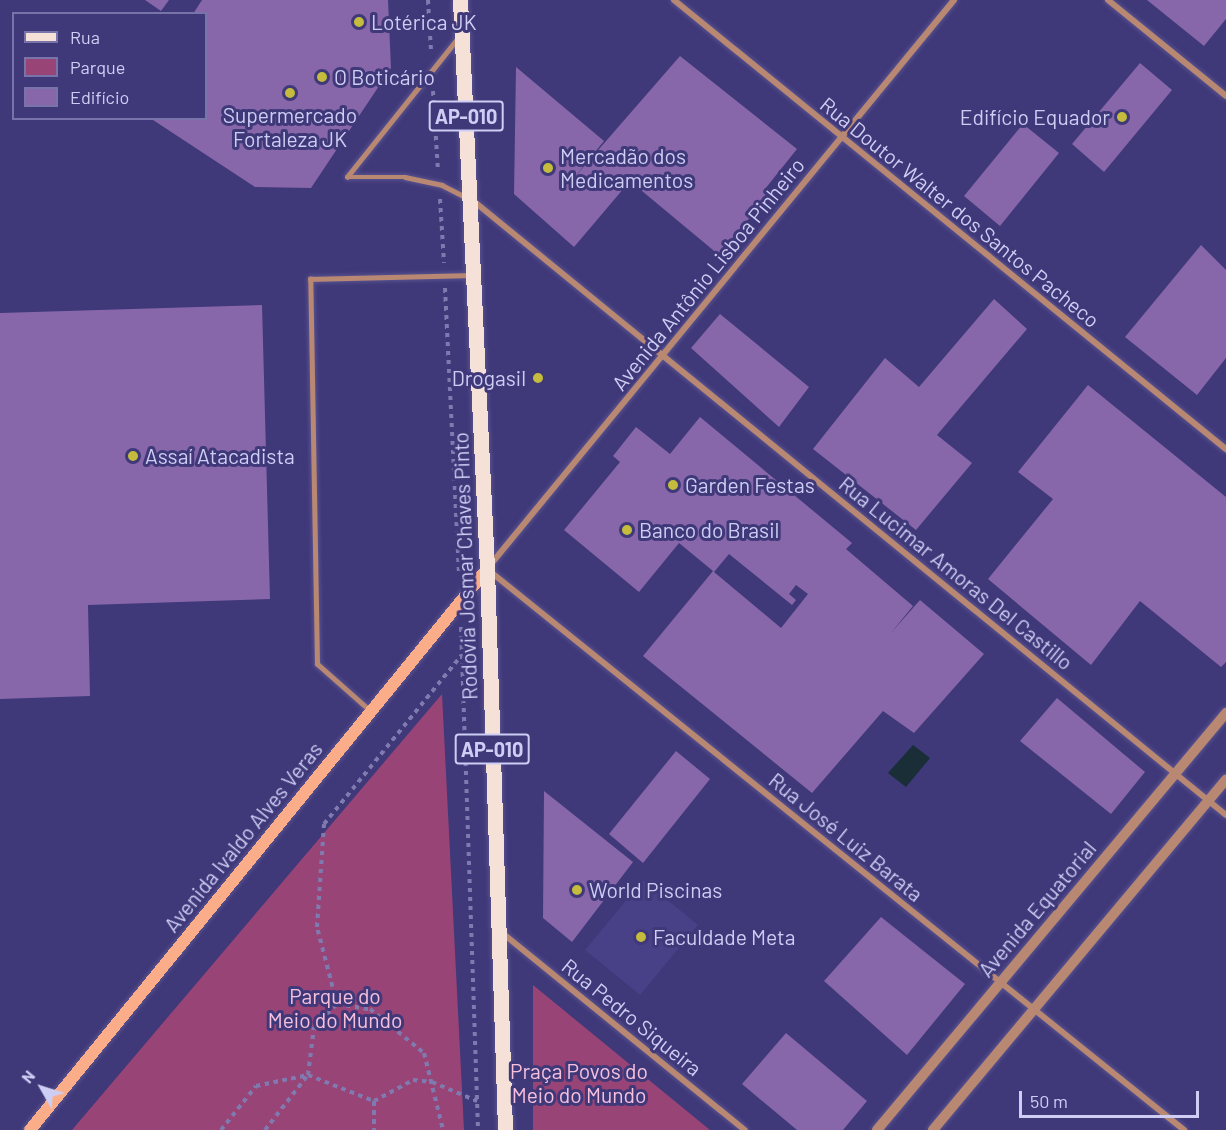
<!DOCTYPE html>
<html>
<head>
<meta charset="utf-8">
<style>
	body { margin:0 }
	#map { position:relative; width:1226px; height:1130px; overflow:hidden; background:#3f3879; font-family:Barlow,sans-serif }
	div>[style] { position:absolute }
	[style*='--x'] { left:calc(var(--x)*1px); top:calc(var(--y)*1px); width:calc(var(--w)*1px); rotate:calc(var(--a)*1deg) }
	.built>* { inset:0; background:#494188 }
	.green>* { inset:0; background:#984477 }
	.water>* { inset:0; background:#192e36 }
	.building>* { inset:0; background:#8767aa }
	.path>* { height:4px; margin-top:-2px; transform-origin:0; background:repeating-linear-gradient(90deg,#7f7bb0 0 4.5px,transparent 0 9px) }
	.roads { filter:drop-shadow(0 0 2px #59538f) drop-shadow(0 0 2px #59538f) }
	.service>* { height:4.5px; margin:-2.25px; padding:0 2.25px; transform-origin:2.25px; border-radius:2.25px; background:#b98872 }
	.minor>* { height:6px; margin:-3px; padding:0 3px; transform-origin:3px; border-radius:3px; background:#b98872 }
	.tertiary>* { height:10px; margin:-5px; padding:0 5px; transform-origin:5px; border-radius:5px; background:#b98872 }
	.secondary>* { height:12px; margin:-6px; padding:0 6px; transform-origin:6px; border-radius:6px; background:#fbad8a }
	.primary>* { height:15px; margin:-7.5px; padding:0 7.5px; transform-origin:7.5px; border-radius:7.5px; background:#f5e1d8 }
	.dots>* { width:16px; height:16px; translate:-50% -50%; box-sizing:border-box; border:3px solid #3f3879; border-radius:50% }
	span { translate:-50% -50%; white-space:nowrap; text-align:center; line-height:1.15; -webkit-text-stroke:6px #3f3879; paint-order:stroke }
	.shield-label span { padding:2px 4px; background:#3f3879; border:2px solid; border-radius:4px; -webkit-text-stroke-width:0 }
	.shield-label { font-size:20px; color:#cecef4; font-weight:700 }
	.poi-label { font-size:21px; color:#cecef4 }
	.left { translate:0 -50%; text-align:left }
	.right { translate:-100% -50%; text-align:right }
	.street-label { font-size:21px; color:#cecef4 }
	.park-label { font-size:21px; color:#f7c1de }
	.legend { position:absolute; left:12px; top:12px; width:195px; height:108px; box-sizing:border-box; background:#3f3879; border:2px solid #7874aa; margin:0; padding:8px 10px; list-style:none; font-size:18px; color:#cecef4 }
	.legend li { display:flex; align-items:center; gap:12px; height:30px }
	.legend b { width:30px; border:2px solid #7874aa }
	.north { position:absolute; left:12px; top:1058px; width:60px; height:60px; -webkit-text-stroke:4px #3f3879; paint-order:stroke; rotate:309deg; font-size:16px; font-weight:700; line-height:24px; text-align:center; color:#cecef4 }
	.north::after { content:''; display:block; margin:auto; width:21px; height:27px; background:#cecef4; clip-path:polygon(50% 0,100% 100%,50% 72%,0 100%) }
	.scale { position:absolute; left:1019px; top:1091px; width:180px; height:27px; box-sizing:border-box; border:3px solid #cecef4; border-top:0; padding-left:8px; font-size:18px; line-height:21px; white-space:nowrap; color:#cecef4; -webkit-text-stroke:4px #3f3879; paint-order:stroke }
</style>
</head>
<body>
<div id="map">
	<div class="built">
		<div style="clip-path:polygon(643px 880px,698px 925px,640px 995px,585px 950px)"></div>
	</div>
	<div class="green">
		<div style="clip-path:polygon(442px 694px,464px 1130px,72px 1130px)"></div>
		<div style="clip-path:polygon(533px 985px,710px 1130px,533px 1130px)"></div>
	</div>
	<div class="water">
		<div style="clip-path:polygon(913px 745px,930px 758px,906px 787px,888px 773px)"></div>
	</div>
	<div class="building">
		<div style="clip-path:polygon(145px 0,169px 0,161px 11px)"></div>
		<div style="clip-path:polygon(202px 0,388px 0,391px 68px,311px 188px,255px 187px,150px 118px,206px 118px,206px 14px,193px 14px)"></div>
		<div style="clip-path:polygon(1147px 0,1226px 0,1226px 19px,1204px 46px)"></div>
		<div style="clip-path:polygon(680px 56px,797px 149px,765px 189px,770px 193px,719px 255px,630px 181px,574px 247px,514px 194px,516px 67px,604px 141px,573px 179px)"></div>
		<div style="clip-path:polygon(1140px 63px,1172px 90px,1104px 172px,1072px 144px)"></div>
		<div style="clip-path:polygon(1023px 124px,1059px 153px,1000px 226px,964px 196px)"></div>
		<div style="clip-path:polygon(1201px 245px,1226px 270px,1226px 358px,1197px 395px,1125px 337px)"></div>
		<div style="clip-path:polygon(994px 299px,1027px 329px,937px 435px,972px 463px,916px 530px,813px 449px,885px 358px,919px 387px)"></div>
		<div style="clip-path:polygon(262px 305px,270px 599px,88px 605px,90px 696px,0 699px,0 313px)"></div>
		<div style="clip-path:polygon(720px 314px,809px 387px,779px 427px,691px 348px)"></div>
		<div style="clip-path:polygon(1088px 385px,1226px 497px,1226px 662px,1221px 667px,1140px 601px,1091px 665px,988px 579px,1053px 499px,1018px 472px)"></div>
		<div style="clip-path:polygon(evenodd,700px 417px,852px 543px,846px 549px,913px 606px,890px 634px,920px 600px,984px 654px,914px 733px,883px 711px,812px 793px,643px 656px,713px 571px,679px 543px,639px 592px,564px 530px,620px 462px,613px 456px,636px 427px,670px 454px,700px 417px,729px 554px,792px 605px,796px 600px,789px 594px,796px 585px,808px 594px,781px 628px,714px 572px,729px 554px)"></div>
		<div style="clip-path:polygon(1057px 698px,1145px 772px,1111px 814px,1020px 741px)"></div>
		<div style="clip-path:polygon(676px 751px,710px 779px,643px 863px,609px 834px)"></div>
		<div style="clip-path:polygon(544px 791px,633px 862px,572px 942px,543px 918px)"></div>
		<div style="clip-path:polygon(881px 917px,965px 984px,907px 1055px,824px 981px)"></div>
		<div style="clip-path:polygon(786px 1033px,867px 1101px,843px 1130px,797px 1130px,742px 1084px)"></div>
	</div>
	<div class="path">
		<div style="--x:428;--y:0;--w:50;--a:86.6"></div>
		<div style="--x:433;--y:91;--w:79;--a:86.4"></div>
		<div style="--x:440;--y:199;--w:64;--a:86.4"></div>
		<div style="--x:445;--y:288;--w:287;--a:87.2"></div>
		<div style="--x:461;--y:627;--w:503;--a:88.06"></div>
		<div style="--x:337;--y:1004;--w:80;--a:-104.6"></div>
		<div style="--x:317;--y:927;--w:103;--a:-86.1"></div>
		<div style="--x:324;--y:824;--w:218;--a:-50.8"></div>
		<div style="--x:374;--y:1101;--w:44;--a:-28.3"></div>
		<div style="--x:413;--y:1080;--w:19;--a:6"></div>
		<div style="--x:432;--y:1082;--w:49;--a:22.9"></div>
		<div style="--x:221;--y:1130;--w:56;--a:-51.5"></div>
		<div style="--x:256;--y:1086;--w:53;--a:-11.9"></div>
		<div style="--x:308;--y:1075;--w:71;--a:21.5"></div>
		<div style="--x:374;--y:1101;--w:29;--a:90"></div>
		<div style="--x:265;--y:1130;--w:70;--a:-52"></div>
		<div style="--x:308;--y:1075;--w:48;--a:-82.9"></div>
		<div style="--x:314;--y:1027;--w:33;--a:-45"></div>
		<div style="--x:337;--y:1004;--w:33;--a:9"></div>
		<div style="--x:370;--y:1009;--w:70;--a:39.2"></div>
		<div style="--x:424;--y:1053;--w:79;--a:76.1"></div>
	</div>
	<div class="roads">
		<div class="service">
			<div style="--x:347;--y:177;--w:178;--a:-51.4"></div>
			<div style="--x:347;--y:177;--w:58;--a:0"></div>
			<div style="--x:405;--y:177;--w:38;--a:12"></div>
			<div style="--x:442;--y:185;--w:27;--a:27"></div>
			<div style="--x:369;--y:710;--w:69;--a:-138.5"></div>
			<div style="--x:317;--y:664;--w:385;--a:-91"></div>
			<div style="--x:310;--y:279;--w:161;--a:-1.4"></div>
		</div>
		<div class="minor">
			<div style="--x:674;--y:0;--w:712;--a:39.13"></div>
			<div style="--x:954;--y:0;--w:736;--a:129.38"></div>
			<div style="--x:487;--y:569;--w:895;--a:38.83"></div>
			<div style="--x:1108;--y:0;--w:152;--a:39.1"></div>
			<div style="--x:471;--y:199;--w:974;--a:39.21"></div>
			<div style="--x:501;--y:932;--w:314;--a:39.1"></div>
		</div>
		<div class="tertiary">
			<div style="--x:877;--y:1130;--w:544;--a:-50.07"></div>
			<div style="--x:933;--y:1130;--w:457;--a:-50.1"></div>
		</div>
		<div class="secondary">
			<div style="--x:30;--y:1130;--w:724;--a:-50.83"></div>
		</div>
		<div class="primary">
			<div style="--x:460;--y:0;--w:570;--a:87.28"></div>
			<div style="--x:487;--y:569;--w:561;--a:88.16"></div>
		</div>
	</div>
	<div class="dots">
		<div style="left:359px;top:22px;background:#c5bc3d"></div>
		<div style="left:322px;top:77px;background:#c5bc3d"></div>
		<div style="left:290px;top:93px;background:#c5bc3d"></div>
		<div style="left:1122px;top:117px;background:#c5bc3d"></div>
		<div style="left:548px;top:168px;background:#c5bc3d"></div>
		<div style="left:538px;top:378px;background:#c5bc3d"></div>
		<div style="left:133px;top:456px;background:#c5bc3d"></div>
		<div style="left:673px;top:485px;background:#c5bc3d"></div>
		<div style="left:627px;top:530px;background:#c5bc3d"></div>
		<div style="left:577px;top:890px;background:#c5bc3d"></div>
		<div style="left:641px;top:937px;background:#c5bc3d"></div>
	</div>
	<div class="shield-label">
		<span style="left:466px;top:116px">AP-010</span>
		<span style="left:492px;top:749px">AP-010</span>
	</div>
	<div class="poi-label">
		<span class="left" style="left:371px;top:22px">Lotérica JK</span>
		<span class="left" style="left:334px;top:77px">O Boticário</span>
		<span style="left:290px;top:127px">Supermercado<br>Fortaleza JK</span>
		<span class="right" style="left:1110px;top:117px">Edifício Equador</span>
		<span class="left" style="left:560px;top:168px">Mercadão dos<br>Medicamentos</span>
		<span class="right" style="left:526px;top:378px">Drogasil</span>
		<span class="left" style="left:145px;top:456px">Assaí Atacadista</span>
		<span class="left" style="left:685px;top:485px">Garden Festas</span>
		<span class="left" style="left:639px;top:530px">Banco do Brasil</span>
		<span class="left" style="left:589px;top:890px">World Piscinas</span>
		<span class="left" style="left:653px;top:937px">Faculdade Meta</span>
	</div>
	<div class="street-label">
		<span style="left:960px;top:212px;rotate:39deg">Rua Doutor Walter dos Santos Pacheco</span>
		<span style="left:708px;top:274px;rotate:-51deg">Avenida Antônio Lisboa Pinheiro</span>
		<span style="left:465px;top:566px;rotate:-92deg">Rodovia Josmar Chaves Pinto</span>
		<span style="left:956px;top:573px;rotate:39deg">Rua Lucimar Amoras Del Castillo</span>
		<span style="left:243px;top:837px;rotate:-51deg">Avenida Ivaldo Alves Veras</span>
		<span style="left:846px;top:837px;rotate:39deg">Rua José Luiz Barata</span>
		<span style="left:1037px;top:909px;rotate:-50deg">Avenida Equatorial</span>
		<span style="left:632px;top:1017px;rotate:39deg">Rua Pedro Siqueira</span>
	</div>
	<div class="park-label">
		<span style="left:335px;top:1008px">Parque do<br>Meio do Mundo</span>
		<span style="left:579px;top:1083px">Praça Povos do<br>Meio do Mundo</span>
	</div>
	<ul class="legend">
	<li><b style="height:8px;background:#f5e1d8"></b>Rua</li>
	<li><b style="height:16px;background:#984477"></b>Parque</li>
	<li><b style="height:16px;background:#8767aa"></b>Edifício</li>
	</ul>
	<div class="north">N</div>
	<div class="scale">50 m</div>
</div>
</body>
</html>
